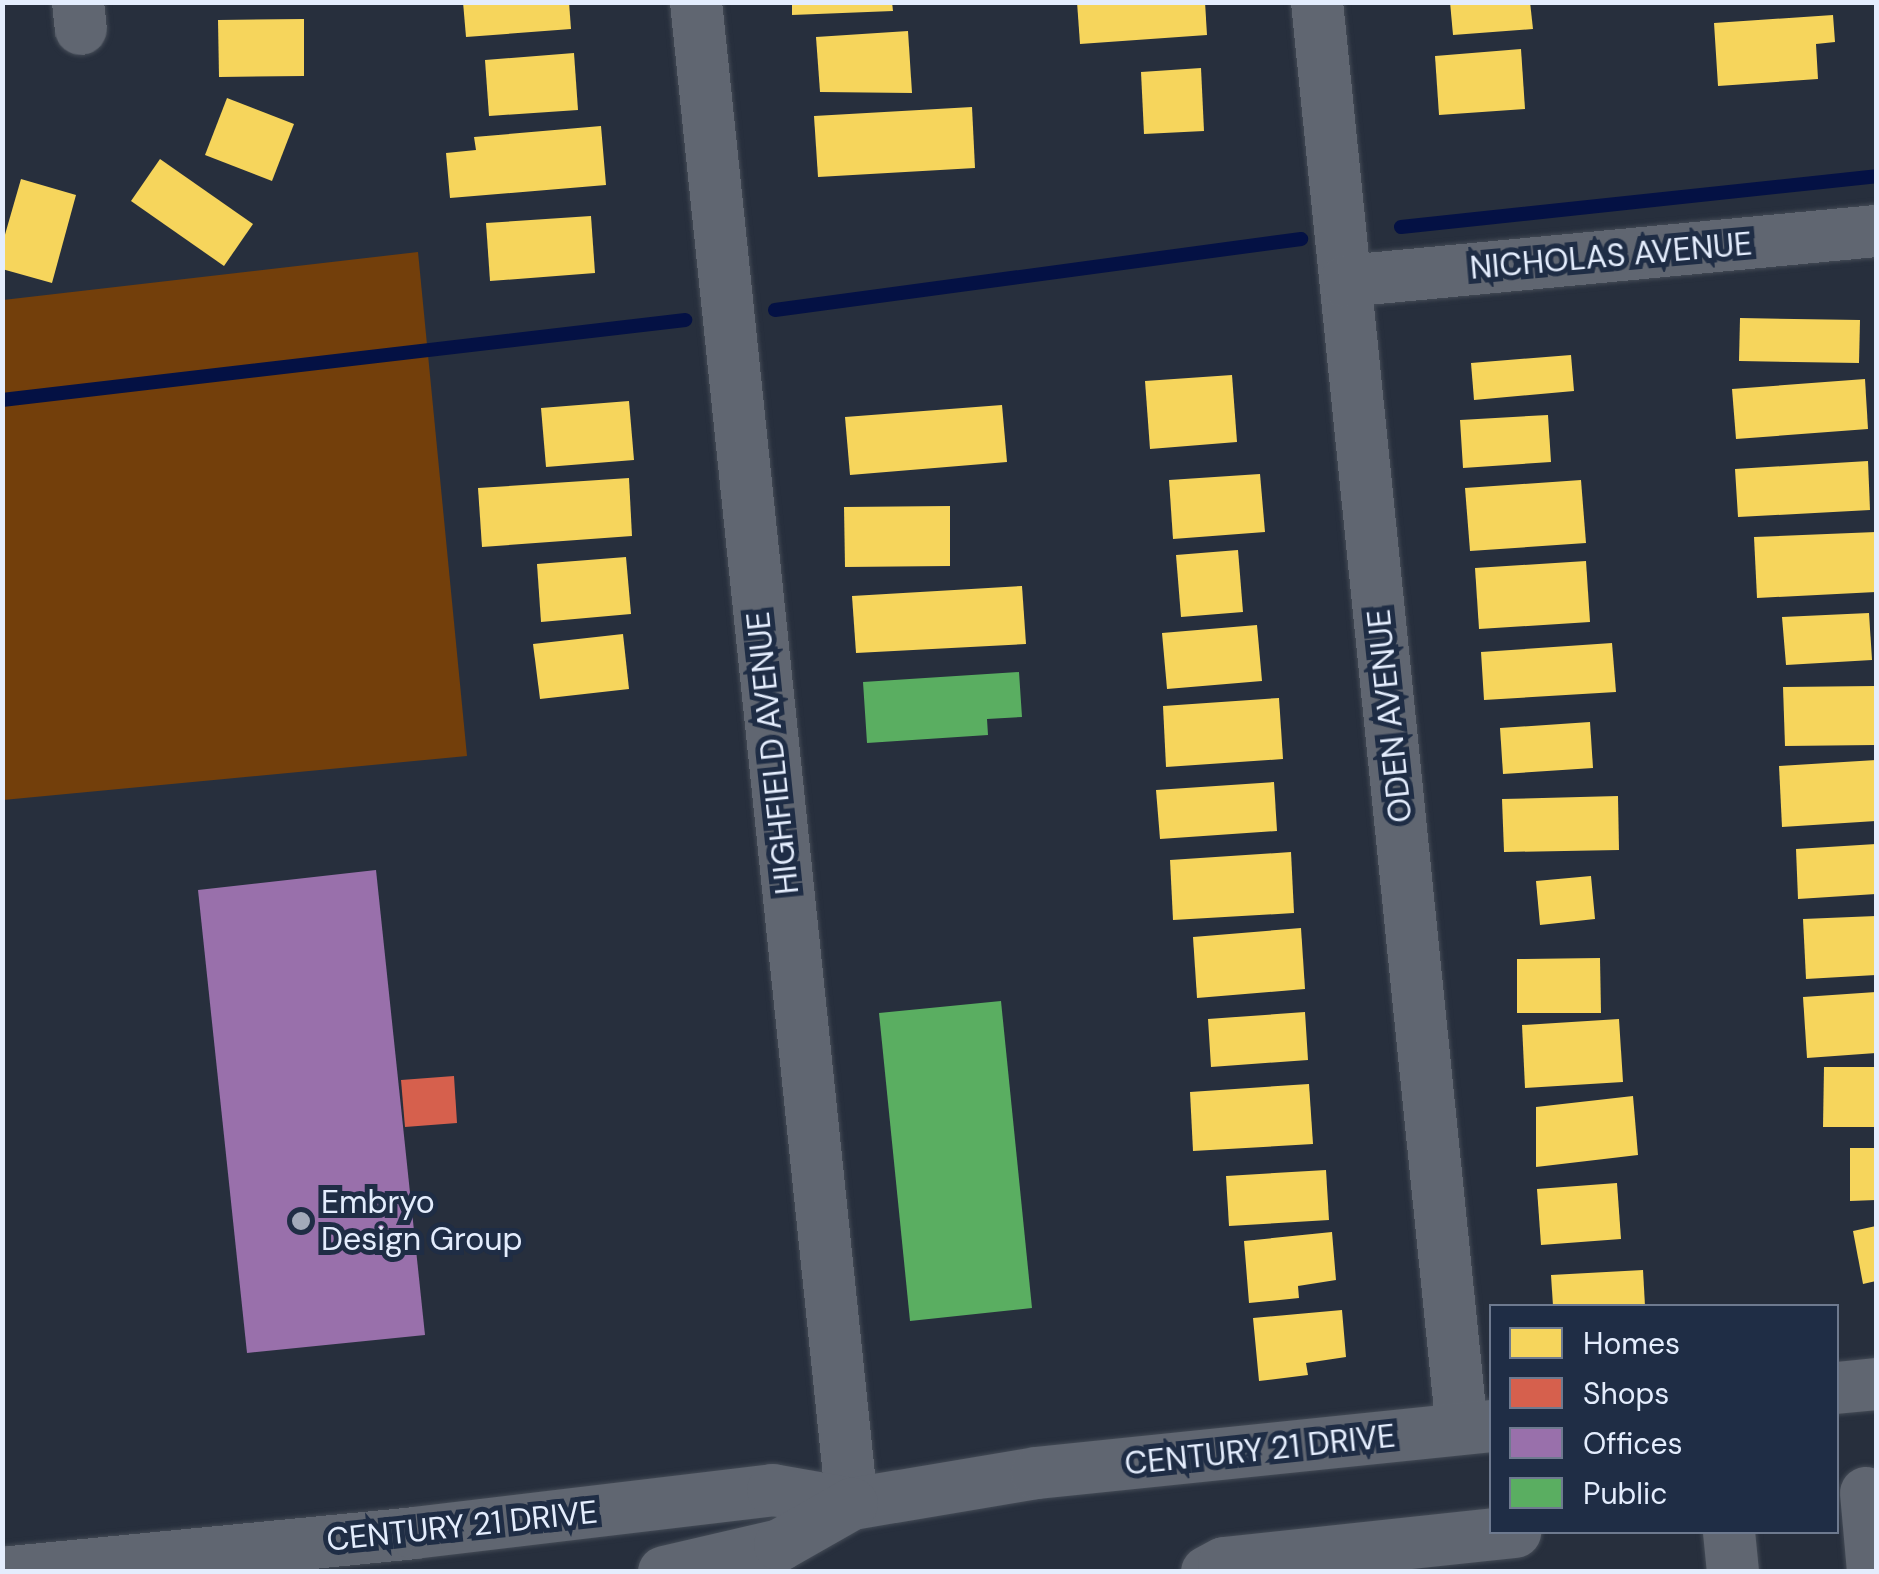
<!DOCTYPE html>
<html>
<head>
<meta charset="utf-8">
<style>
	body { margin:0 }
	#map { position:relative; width:1879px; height:1574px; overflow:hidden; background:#272f3d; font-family:"DM Sans",sans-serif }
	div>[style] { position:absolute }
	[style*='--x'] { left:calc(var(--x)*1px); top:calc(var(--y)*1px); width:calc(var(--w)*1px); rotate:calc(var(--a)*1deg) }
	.forest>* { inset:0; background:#733f0b }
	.homes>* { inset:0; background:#f6d55c }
	.shops>* { inset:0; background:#d6604d }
	.offices>* { inset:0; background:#9970ab }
	.public>* { inset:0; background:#5aae61 }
	.stream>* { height:14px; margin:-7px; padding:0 7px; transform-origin:7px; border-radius:7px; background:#041144 }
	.roads { filter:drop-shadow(0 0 2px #444b56) drop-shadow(0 0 2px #444b56) }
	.street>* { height:52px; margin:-26px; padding:0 26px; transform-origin:26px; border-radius:26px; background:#606671 }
	.dots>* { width:28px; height:28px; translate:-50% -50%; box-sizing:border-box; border:5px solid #1f2d45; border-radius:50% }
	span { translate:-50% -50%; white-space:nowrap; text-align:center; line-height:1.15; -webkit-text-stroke:10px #1f2d45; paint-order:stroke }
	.street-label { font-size:32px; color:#e4edfd }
	.poi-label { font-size:32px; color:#e4edfd }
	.left { translate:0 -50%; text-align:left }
	.frame { position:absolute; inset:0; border:5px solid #e4edfd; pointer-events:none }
	.legend { position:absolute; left:1489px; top:1304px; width:350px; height:230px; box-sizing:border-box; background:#1f2d45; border:2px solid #6e7a8f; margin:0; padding:12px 18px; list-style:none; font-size:30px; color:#e4edfd }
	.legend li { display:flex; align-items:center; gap:20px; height:50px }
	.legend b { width:50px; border:2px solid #6e7a8f }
</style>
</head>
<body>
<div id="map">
	<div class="forest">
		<div style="clip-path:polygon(418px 252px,467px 756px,3px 800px,3px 300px)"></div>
	</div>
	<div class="homes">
		<div style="clip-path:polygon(463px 2px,569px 2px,571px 29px,466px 37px)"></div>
		<div style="clip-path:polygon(792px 2px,892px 2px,893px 11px,792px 15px)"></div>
		<div style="clip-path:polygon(1077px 2px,1205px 2px,1207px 35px,1080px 44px)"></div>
		<div style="clip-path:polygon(1450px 2px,1530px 2px,1533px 29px,1453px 35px)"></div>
		<div style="clip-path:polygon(1833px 15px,1835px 42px,1816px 44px,1818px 79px,1718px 86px,1714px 23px)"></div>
		<div style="clip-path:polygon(304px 19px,304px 76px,219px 77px,218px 20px)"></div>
		<div style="clip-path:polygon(908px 31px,912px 93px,820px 92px,816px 37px)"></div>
		<div style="clip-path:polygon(1521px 49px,1525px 109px,1439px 115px,1435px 56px)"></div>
		<div style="clip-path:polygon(574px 53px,578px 110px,489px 116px,485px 60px)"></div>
		<div style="clip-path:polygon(1201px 68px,1204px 131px,1144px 134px,1141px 72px)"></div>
		<div style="clip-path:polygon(227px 98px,294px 124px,272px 181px,205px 155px)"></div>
		<div style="clip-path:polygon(972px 107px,975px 168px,818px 177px,814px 116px)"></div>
		<div style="clip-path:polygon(601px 126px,606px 185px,450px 198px,446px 153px,476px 150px,474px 137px)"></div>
		<div style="clip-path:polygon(160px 159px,253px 224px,224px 266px,131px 201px)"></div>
		<div style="clip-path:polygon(21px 179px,76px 195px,52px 283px,2px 269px,2px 245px)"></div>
		<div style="clip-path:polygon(591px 216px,595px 273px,490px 281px,486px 223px)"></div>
		<div style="clip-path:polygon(1740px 318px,1860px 320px,1859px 363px,1739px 361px)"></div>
		<div style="clip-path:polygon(1571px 355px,1574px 391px,1474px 400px,1471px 363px)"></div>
		<div style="clip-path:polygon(1232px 375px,1237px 442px,1150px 449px,1145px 381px)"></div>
		<div style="clip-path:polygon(1865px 379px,1868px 429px,1736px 439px,1732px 389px)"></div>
		<div style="clip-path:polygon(629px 401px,634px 460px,546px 467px,541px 408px)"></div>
		<div style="clip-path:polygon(1002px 405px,1007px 462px,850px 475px,845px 417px)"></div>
		<div style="clip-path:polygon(1548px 415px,1551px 462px,1463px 468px,1460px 420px)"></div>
		<div style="clip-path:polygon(1868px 461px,1870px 510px,1738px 517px,1735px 469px)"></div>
		<div style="clip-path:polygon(1260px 474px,1265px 532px,1173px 539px,1169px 480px)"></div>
		<div style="clip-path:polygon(629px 478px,632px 536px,482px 547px,478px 488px)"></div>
		<div style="clip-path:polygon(1581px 480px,1586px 543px,1470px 551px,1465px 488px)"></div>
		<div style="clip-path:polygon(950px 506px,950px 566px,845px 567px,844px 507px)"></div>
		<div style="clip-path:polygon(1876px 532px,1876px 592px,1757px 598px,1754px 537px)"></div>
		<div style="clip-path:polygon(1238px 550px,1243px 612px,1181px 617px,1176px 555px)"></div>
		<div style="clip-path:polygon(626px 557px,631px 614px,541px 622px,537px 564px)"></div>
		<div style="clip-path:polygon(1586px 561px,1590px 622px,1479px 629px,1475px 568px)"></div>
		<div style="clip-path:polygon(1022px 586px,1026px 644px,856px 653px,852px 596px)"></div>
		<div style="clip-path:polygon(1869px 613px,1872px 660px,1786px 665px,1782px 617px)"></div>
		<div style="clip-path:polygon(1257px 625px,1262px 681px,1167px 689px,1162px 633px)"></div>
		<div style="clip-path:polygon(623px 634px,629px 689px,540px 699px,533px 644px)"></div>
		<div style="clip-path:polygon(1612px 643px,1616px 692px,1484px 700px,1481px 652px)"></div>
		<div style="clip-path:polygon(1876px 686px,1876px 745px,1785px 746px,1783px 687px)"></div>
		<div style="clip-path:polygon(1279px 698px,1283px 759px,1166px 767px,1163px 706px)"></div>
		<div style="clip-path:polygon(1590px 722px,1593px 768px,1503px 774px,1500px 728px)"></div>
		<div style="clip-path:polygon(1876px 760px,1876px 821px,1782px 827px,1779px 766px)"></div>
		<div style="clip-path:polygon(1274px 782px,1277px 831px,1160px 839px,1156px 790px)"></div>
		<div style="clip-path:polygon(1618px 796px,1619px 850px,1504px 852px,1502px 799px)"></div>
		<div style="clip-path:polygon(1876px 844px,1876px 894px,1798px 899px,1796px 849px)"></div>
		<div style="clip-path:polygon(1291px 852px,1294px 913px,1173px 920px,1170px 860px)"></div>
		<div style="clip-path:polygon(1591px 876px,1595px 919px,1540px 925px,1536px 881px)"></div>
		<div style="clip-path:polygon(1876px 916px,1876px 975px,1806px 979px,1803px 919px)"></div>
		<div style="clip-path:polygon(1301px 928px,1305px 989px,1197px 998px,1193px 937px)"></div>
		<div style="clip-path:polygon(1600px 958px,1601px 1013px,1517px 1013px,1517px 959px)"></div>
		<div style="clip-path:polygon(1876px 992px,1876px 1053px,1807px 1058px,1803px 997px)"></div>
		<div style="clip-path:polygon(1305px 1012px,1308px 1060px,1211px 1067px,1208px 1019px)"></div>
		<div style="clip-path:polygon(1619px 1019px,1623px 1082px,1525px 1088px,1522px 1025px)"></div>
		<div style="clip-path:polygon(1824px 1067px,1876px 1067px,1876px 1127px,1823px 1127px)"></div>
		<div style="clip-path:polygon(1309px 1084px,1313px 1144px,1193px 1151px,1190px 1092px)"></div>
		<div style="clip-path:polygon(1633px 1096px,1638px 1155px,1536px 1167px,1536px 1107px)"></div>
		<div style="clip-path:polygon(1850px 1148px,1876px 1148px,1876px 1200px,1850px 1201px)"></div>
		<div style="clip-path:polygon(1326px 1170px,1329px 1220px,1229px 1226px,1226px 1176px)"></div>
		<div style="clip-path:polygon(1617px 1183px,1621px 1239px,1541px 1245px,1537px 1189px)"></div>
		<div style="clip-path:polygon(1876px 1226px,1876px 1281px,1863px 1284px,1853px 1231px)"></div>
		<div style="clip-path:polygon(1332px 1232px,1336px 1280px,1298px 1286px,1299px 1298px,1249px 1303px,1244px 1241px)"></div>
		<div style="clip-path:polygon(1643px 1270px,1645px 1306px,1553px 1306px,1551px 1275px)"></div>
		<div style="clip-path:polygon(1342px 1310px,1346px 1357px,1306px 1363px,1308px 1375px,1259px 1381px,1253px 1318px)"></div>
	</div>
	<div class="shops">
		<div style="clip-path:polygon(454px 1076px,457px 1123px,405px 1127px,401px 1080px)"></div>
	</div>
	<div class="offices">
		<div style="clip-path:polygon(376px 870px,425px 1335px,247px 1353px,198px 890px)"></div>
	</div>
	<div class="public">
		<div style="clip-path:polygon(1019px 672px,1022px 717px,987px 719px,988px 735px,867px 743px,863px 682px)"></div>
		<div style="clip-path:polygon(1001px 1001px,1032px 1308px,910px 1321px,879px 1013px)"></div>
	</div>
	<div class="stream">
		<div style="--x:1401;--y:227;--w:478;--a:-6.1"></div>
		<div style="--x:775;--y:310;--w:531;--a:-7.69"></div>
		<div style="--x:2;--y:400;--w:688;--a:-6.68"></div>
	</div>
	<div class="roads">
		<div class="street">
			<div style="--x:78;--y:2;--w:27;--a:84"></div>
			<div style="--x:696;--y:2;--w:1510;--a:84.07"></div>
			<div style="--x:1317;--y:2;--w:1434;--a:84.2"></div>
			<div style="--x:1346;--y:281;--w:532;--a:-5.39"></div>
			<div style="--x:1836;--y:1388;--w:40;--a:-5.7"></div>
			<div style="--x:1866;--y:1493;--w:79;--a:84.9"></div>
			<div style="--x:1729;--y:1532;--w:40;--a:84.3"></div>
			<div style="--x:11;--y:1572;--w:405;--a:-5.5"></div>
			<div style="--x:414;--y:1533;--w:362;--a:-6.8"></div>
			<div style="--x:773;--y:1490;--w:80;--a:10"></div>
			<div style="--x:852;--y:1504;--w:188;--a:-9.5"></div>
			<div style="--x:1037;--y:1473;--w:457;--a:-5.9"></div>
			<div style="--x:664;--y:1572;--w:119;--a:-13.1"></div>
			<div style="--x:780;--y:1545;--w:83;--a:-29.7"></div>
			<div style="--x:1207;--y:1572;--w:19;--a:-28"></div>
			<div style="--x:1224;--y:1563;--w:293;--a:-6.1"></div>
		</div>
	</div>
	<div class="dots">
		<div style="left:301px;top:1221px;background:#a2aaba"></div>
	</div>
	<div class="street-label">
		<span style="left:1611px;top:256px;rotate:-5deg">NICHOLAS AVENUE</span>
		<span style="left:1390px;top:716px;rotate:-96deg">ODEN AVENUE</span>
		<span style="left:773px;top:753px;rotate:-96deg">HIGHFIELD AVENUE</span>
		<span style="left:1260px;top:1450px;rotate:-6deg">CENTURY 21 DRIVE</span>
		<span style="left:462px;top:1526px;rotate:-6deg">CENTURY 21 DRIVE</span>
	</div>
	<div class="poi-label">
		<span class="left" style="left:321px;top:1221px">Embryo<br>Design Group</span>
	</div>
	<div class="frame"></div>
	<ul class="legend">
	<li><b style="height:28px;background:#f6d55c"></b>Homes</li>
	<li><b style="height:28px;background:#d6604d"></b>Shops</li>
	<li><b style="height:28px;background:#9970ab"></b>Offices</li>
	<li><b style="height:28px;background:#5aae61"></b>Public</li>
	</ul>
</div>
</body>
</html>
